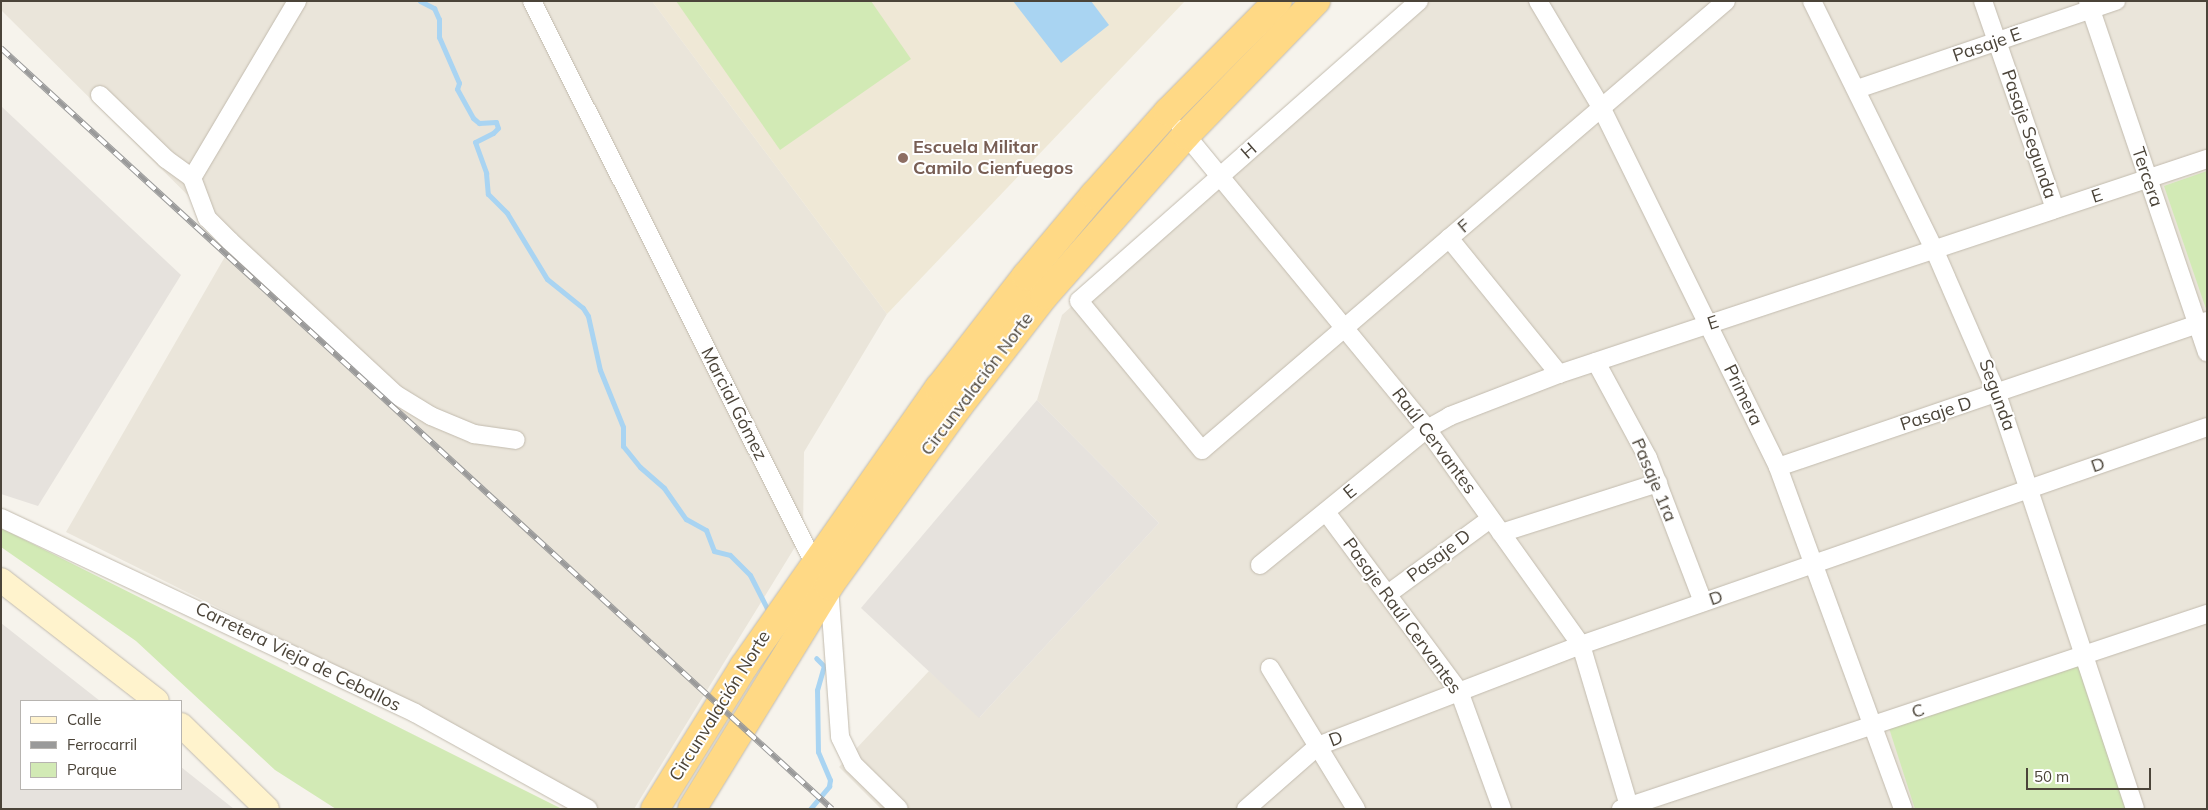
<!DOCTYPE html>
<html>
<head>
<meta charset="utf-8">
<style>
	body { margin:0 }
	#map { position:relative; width:2208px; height:810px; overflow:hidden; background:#f6f3ec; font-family:Mulish,sans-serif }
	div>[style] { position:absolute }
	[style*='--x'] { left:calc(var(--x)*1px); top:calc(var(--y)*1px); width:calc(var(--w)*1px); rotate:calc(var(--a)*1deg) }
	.residential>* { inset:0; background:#eae5da }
	.industrial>* { inset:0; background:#e6e2dd }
	.education>* { inset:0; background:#efe8d6 }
	.green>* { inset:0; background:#d2eab5 }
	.water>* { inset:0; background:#a9d4f2 }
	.stream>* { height:5px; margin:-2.5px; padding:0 2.5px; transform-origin:2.5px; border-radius:2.5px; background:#a9d4f2 }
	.roads { filter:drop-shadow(0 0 1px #c2bbae) drop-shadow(0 0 1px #c2bbae) }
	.minor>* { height:18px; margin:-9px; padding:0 9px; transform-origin:9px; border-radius:9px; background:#fff }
	.secondary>* { height:24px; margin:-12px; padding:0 12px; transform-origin:12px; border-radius:12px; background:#fff3cd }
	.trunk>* { height:28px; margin:-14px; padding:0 14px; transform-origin:14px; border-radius:14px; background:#ffd985 }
	.rail>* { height:5.5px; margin-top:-2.75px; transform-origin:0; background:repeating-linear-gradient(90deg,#fff 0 11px,#9a9a9a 0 22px); box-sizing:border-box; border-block:1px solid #9a9a9a }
	.dots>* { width:14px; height:14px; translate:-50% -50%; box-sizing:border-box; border:2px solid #fff; border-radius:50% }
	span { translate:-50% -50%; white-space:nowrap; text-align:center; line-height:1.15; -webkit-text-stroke:4px #fff; paint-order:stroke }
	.street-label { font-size:18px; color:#4b4439 }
	.education-label { font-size:18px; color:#785e54; font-weight:700 }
	.left { translate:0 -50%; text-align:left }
	.frame { position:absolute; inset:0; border:2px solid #4b4439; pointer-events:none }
	.legend { position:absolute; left:20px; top:700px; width:162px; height:90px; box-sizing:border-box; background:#fff; border:1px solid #b7b4b0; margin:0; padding:6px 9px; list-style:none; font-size:15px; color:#4b4439 }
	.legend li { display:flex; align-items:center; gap:10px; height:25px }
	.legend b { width:25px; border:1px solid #b7b4b0 }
	.scale { position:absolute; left:2026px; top:768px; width:125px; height:22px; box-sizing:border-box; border:2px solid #4b4439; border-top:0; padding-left:6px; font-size:15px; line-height:18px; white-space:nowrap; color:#4b4439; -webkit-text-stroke:4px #fff; paint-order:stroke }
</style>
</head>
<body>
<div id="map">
	<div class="residential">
		<div style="clip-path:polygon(1px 1px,652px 1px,887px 314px,804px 452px,803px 534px,634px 809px,582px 809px,388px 692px,66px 532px,234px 241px,1px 10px)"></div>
		<div style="clip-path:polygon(1414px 1px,2207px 1px,2207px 809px,881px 809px,839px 767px,929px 671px,980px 717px,1159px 523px,1037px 400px,1062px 315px,1333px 70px)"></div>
	</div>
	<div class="industrial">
		<div style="clip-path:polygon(1px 106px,181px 275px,38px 506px,1px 494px)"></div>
		<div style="clip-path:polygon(1037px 400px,1159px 523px,979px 718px,861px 608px)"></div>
		<div style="clip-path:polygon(1px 623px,100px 701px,21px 701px,21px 789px,181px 789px,181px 767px,234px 809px,1px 809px)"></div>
	</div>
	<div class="education">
		<div style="clip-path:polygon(652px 1px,1185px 1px,887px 314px)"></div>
	</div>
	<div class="green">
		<div style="clip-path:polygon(676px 1px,871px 1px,911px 59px,780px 150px)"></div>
		<div style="clip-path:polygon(2207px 171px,2207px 309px,2206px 309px,2164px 186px)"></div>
		<div style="clip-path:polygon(1px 528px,562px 809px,336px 809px,275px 770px,136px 641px,1px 547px)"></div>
		<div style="clip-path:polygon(2081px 665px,2127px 809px,1915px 809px,1889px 728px)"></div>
	</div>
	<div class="water">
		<div style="clip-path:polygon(1013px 1px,1091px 1px,1109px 25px,1061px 63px)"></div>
	</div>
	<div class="stream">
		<div style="--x:420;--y:1;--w:16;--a:27"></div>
		<div style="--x:434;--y:8;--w:12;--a:66"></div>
		<div style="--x:439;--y:19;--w:18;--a:90"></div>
		<div style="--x:439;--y:37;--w:50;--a:66.5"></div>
		<div style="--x:459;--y:83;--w:6;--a:108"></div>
		<div style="--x:457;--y:89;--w:33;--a:61"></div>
		<div style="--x:473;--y:118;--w:8;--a:40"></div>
		<div style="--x:479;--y:123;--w:17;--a:-3"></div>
		<div style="--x:496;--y:122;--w:6;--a:72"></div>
		<div style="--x:498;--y:128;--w:7;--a:135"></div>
		<div style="--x:493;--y:133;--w:20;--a:153"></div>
		<div style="--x:475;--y:142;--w:33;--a:70"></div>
		<div style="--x:486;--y:173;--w:21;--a:85"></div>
		<div style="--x:488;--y:194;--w:27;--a:45"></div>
		<div style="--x:507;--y:213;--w:77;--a:58.8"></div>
		<div style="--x:547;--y:279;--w:46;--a:38.9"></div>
		<div style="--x:583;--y:308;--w:9;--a:58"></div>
		<div style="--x:588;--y:316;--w:55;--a:77.5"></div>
		<div style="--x:600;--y:370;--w:61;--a:68"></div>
		<div style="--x:623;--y:427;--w:19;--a:90"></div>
		<div style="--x:623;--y:446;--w:27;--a:51"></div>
		<div style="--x:640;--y:467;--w:32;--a:41"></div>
		<div style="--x:664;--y:488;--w:38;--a:55"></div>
		<div style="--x:686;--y:519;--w:23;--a:29"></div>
		<div style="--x:706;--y:530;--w:22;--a:69"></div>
		<div style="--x:714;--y:551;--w:16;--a:14"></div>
		<div style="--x:730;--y:555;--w:28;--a:45"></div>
		<div style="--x:750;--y:575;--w:38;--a:63"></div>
		<div style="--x:810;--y:809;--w:30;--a:-50"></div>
		<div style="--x:829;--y:786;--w:6;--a:-81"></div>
		<div style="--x:830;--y:780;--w:30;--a:-113"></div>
		<div style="--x:818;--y:752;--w:62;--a:-90.9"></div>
		<div style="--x:817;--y:690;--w:25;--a:-74"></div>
		<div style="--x:824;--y:666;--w:11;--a:-135"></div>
	</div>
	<div class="roads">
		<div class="minor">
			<div style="--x:532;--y:1;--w:629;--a:63.35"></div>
			<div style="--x:814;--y:563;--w:27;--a:57"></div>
			<div style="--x:829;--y:586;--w:151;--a:85.8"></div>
			<div style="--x:840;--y:737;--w:30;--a:64"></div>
			<div style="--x:853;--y:764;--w:64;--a:44.4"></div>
			<div style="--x:1419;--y:1;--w:453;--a:138.6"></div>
			<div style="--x:1079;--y:301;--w:193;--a:50.5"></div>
			<div style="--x:1202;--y:450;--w:690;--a:-40.59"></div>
			<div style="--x:1538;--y:1;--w:123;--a:59.3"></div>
			<div style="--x:1601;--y:107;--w:401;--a:63.8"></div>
			<div style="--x:1778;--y:467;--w:364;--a:69.9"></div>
			<div style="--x:1812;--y:1;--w:276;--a:63.8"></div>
			<div style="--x:1934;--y:249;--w:158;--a:66.5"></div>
			<div style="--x:1997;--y:394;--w:437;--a:71.6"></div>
			<div style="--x:1983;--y:1;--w:220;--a:70.9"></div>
			<div style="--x:2088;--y:1;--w:371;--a:71.3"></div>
			<div style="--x:1857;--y:89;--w:274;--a:-18.8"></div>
			<div style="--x:100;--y:95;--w:92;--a:44.1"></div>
			<div style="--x:166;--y:159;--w:32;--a:36"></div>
			<div style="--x:192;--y:178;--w:43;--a:69.4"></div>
			<div style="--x:207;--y:218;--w:33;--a:45"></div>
			<div style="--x:230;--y:241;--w:225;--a:42.8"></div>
			<div style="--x:395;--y:394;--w:42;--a:31.4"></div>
			<div style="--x:431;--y:416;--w:47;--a:22.7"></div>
			<div style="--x:474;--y:434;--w:42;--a:8.1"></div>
			<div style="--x:1181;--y:129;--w:388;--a:50.6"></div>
			<div style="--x:1427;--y:429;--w:265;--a:54.5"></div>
			<div style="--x:1581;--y:645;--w:171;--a:73.4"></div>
			<div style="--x:192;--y:178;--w:206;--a:-59.3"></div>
			<div style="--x:1449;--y:238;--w:175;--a:51"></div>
			<div style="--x:1596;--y:362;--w:109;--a:61.6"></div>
			<div style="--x:1648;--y:458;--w:154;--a:69.1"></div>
			<div style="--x:1778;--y:467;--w:453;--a:-18.8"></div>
			<div style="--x:1326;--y:512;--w:223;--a:53.4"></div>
			<div style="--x:1459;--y:691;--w:126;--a:70"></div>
			<div style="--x:1;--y:518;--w:458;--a:25.2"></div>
			<div style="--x:415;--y:713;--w:198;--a:29"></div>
			<div style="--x:1501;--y:533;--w:165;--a:-17.7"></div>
			<div style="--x:1260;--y:565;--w:215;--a:-39.2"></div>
			<div style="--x:1427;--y:429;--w:26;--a:-29"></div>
			<div style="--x:1450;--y:416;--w:117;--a:-21.1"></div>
			<div style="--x:1559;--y:374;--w:683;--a:-18.36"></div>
			<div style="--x:1388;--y:594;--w:127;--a:-36.3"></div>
			<div style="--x:1270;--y:668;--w:165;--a:58.6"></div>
			<div style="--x:1246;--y:809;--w:96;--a:-41.2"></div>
			<div style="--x:1318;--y:746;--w:282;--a:-21"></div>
			<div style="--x:1581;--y:645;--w:663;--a:-19.2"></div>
			<div style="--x:1621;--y:809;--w:618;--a:-18.41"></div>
		</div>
		<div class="secondary">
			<div style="--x:1;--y:580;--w:197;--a:37.8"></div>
			<div style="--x:181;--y:725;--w:120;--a:44.3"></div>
		</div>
		<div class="trunk">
			<div style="--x:655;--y:809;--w:168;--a:-58.1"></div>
			<div style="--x:744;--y:666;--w:340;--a:-55"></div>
			<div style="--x:939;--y:388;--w:142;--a:-52.2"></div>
			<div style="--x:1026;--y:276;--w:106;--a:-50"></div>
			<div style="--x:1094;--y:195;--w:111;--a:-48.3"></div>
			<div style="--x:1168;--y:112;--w:156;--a:-45.3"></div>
			<div style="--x:692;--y:809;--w:262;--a:-58.4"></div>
			<div style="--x:829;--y:586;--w:221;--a:-54.2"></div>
			<div style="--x:958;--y:407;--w:142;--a:-52.2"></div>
			<div style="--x:1045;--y:295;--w:213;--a:-48.6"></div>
			<div style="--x:1186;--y:135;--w:187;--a:-45.9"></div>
		</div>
	</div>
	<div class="rail">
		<div style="--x:1;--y:48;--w:1127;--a:42.48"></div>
	</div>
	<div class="dots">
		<div style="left:903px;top:158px;background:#8d6e63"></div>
	</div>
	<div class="street-label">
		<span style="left:1987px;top:45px;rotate:-19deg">Pasaje E</span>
		<span style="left:2029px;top:134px;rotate:71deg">Pasaje Segunda</span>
		<span style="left:1249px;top:151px;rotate:-41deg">H</span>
		<span style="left:2147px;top:177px;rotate:71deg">Tercera</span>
		<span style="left:2097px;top:196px;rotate:-18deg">E</span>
		<span style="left:1464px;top:226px;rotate:-40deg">F</span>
		<span style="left:1713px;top:323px;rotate:-18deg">E</span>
		<span style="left:977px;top:384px;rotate:-53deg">Circunvalación Norte</span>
		<span style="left:1743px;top:395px;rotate:64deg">Primera</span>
		<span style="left:1997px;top:395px;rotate:70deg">Segunda</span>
		<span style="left:734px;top:404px;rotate:63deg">Marcial Gómez</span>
		<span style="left:1936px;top:414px;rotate:-18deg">Pasaje D</span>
		<span style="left:1434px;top:441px;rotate:53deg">Raúl Cervantes</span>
		<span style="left:2098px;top:465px;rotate:-19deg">D</span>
		<span style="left:1654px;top:480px;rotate:67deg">Pasaje 1ra</span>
		<span style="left:1350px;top:492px;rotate:-39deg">E</span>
		<span style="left:1439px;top:556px;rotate:-37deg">Pasaje D</span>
		<span style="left:1716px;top:598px;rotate:-19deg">D</span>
		<span style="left:1402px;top:616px;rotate:54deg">Pasaje Raúl Cervantes</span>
		<span style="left:298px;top:657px;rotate:26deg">Carretera Vieja de Ceballos</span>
		<span style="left:720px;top:706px;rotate:-58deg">Circunvalación Norte</span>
		<span style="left:1918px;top:711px;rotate:-19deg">C</span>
		<span style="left:1336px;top:739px;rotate:-21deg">D</span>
	</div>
	<div class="education-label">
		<span class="left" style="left:913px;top:158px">Escuela Militar<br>Camilo Cienfuegos</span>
	</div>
	<div class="frame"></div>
	<ul class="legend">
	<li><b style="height:6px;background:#fff3cd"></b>Calle</li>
	<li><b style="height:6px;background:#9a9a9a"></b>Ferrocarril</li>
	<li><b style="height:14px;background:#d2eab5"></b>Parque</li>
	</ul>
	<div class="scale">50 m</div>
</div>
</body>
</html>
